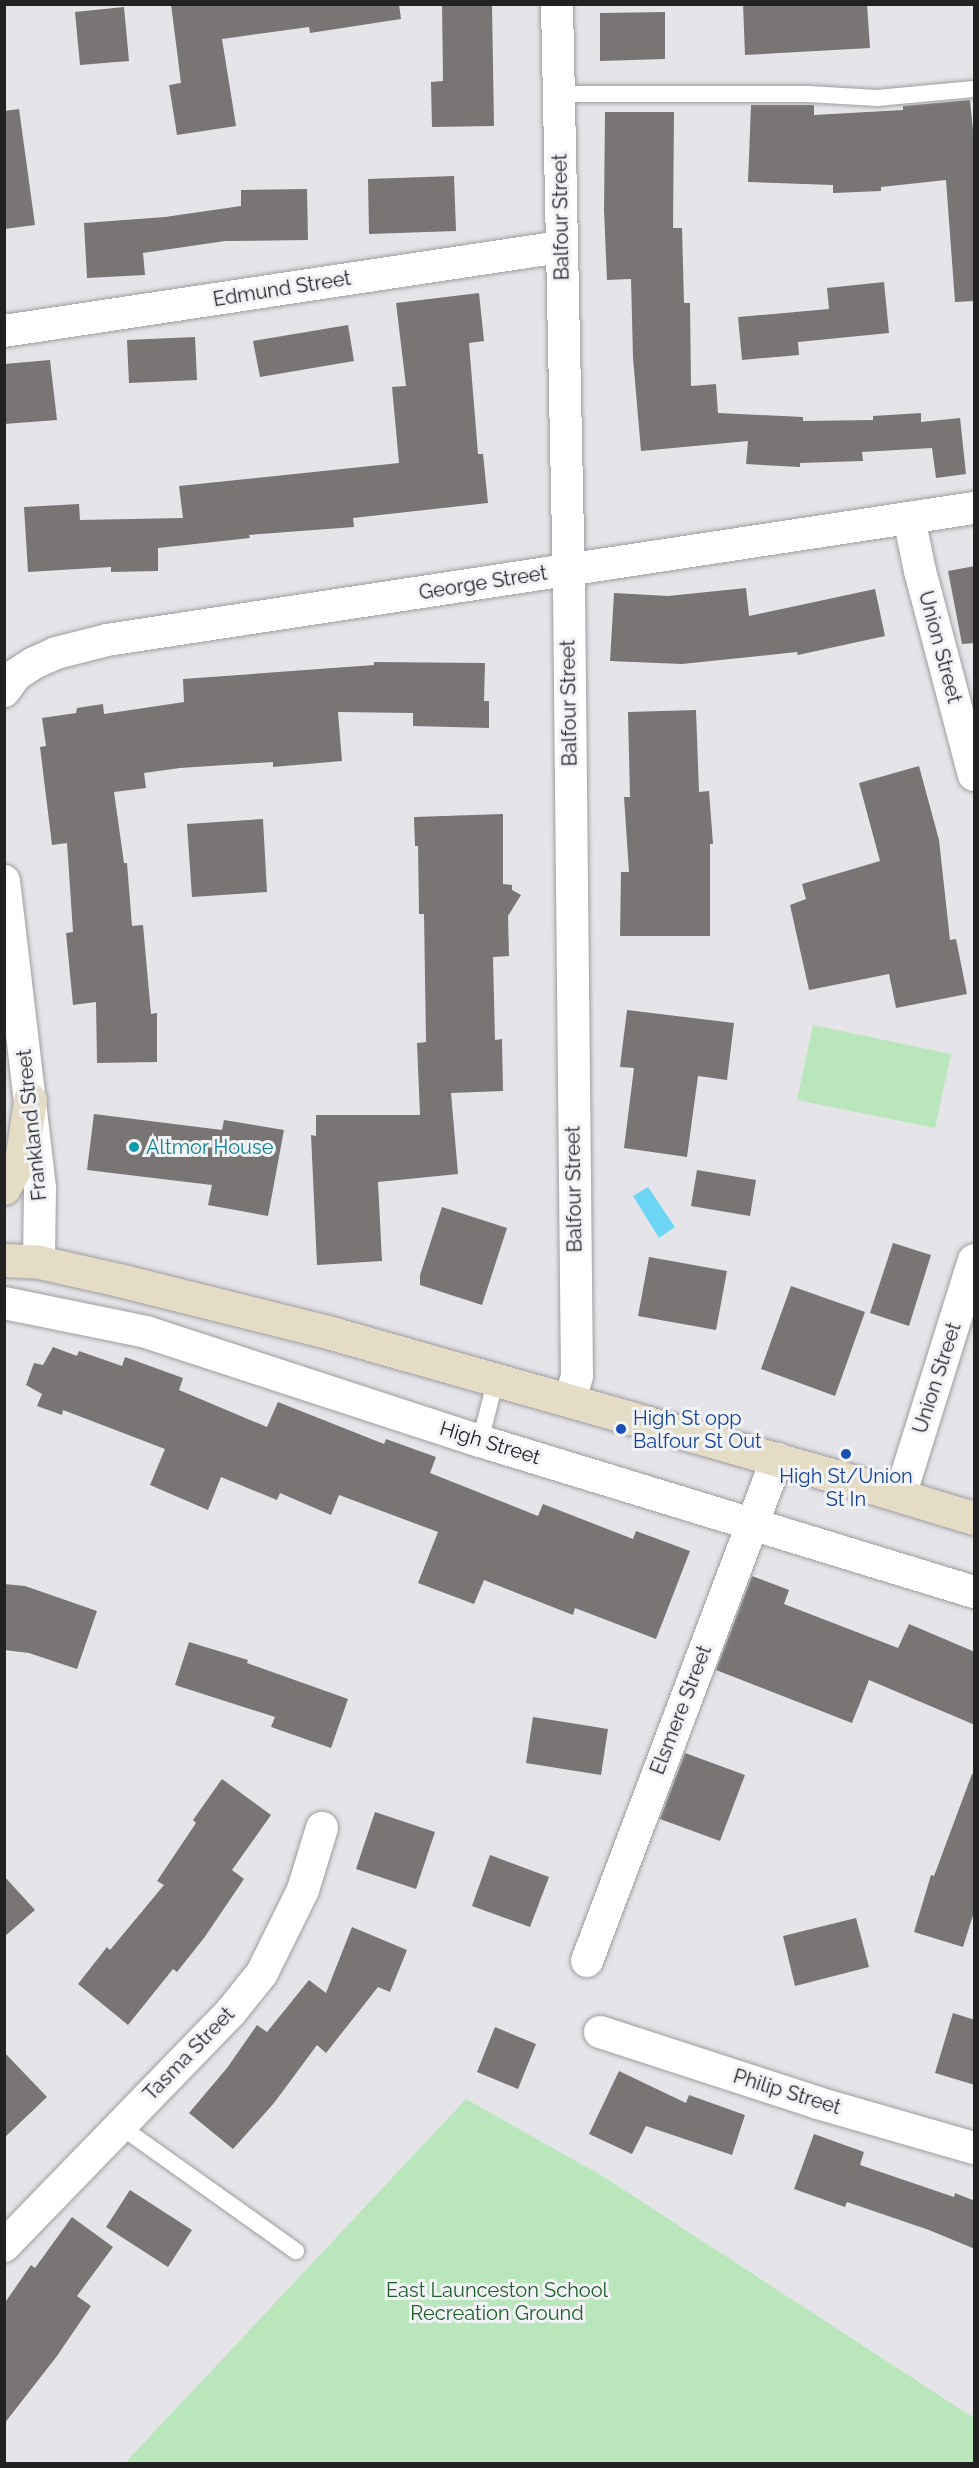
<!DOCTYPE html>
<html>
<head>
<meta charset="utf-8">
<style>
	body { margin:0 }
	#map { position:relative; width:979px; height:2468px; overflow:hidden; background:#e5e5e9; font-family:Raleway,sans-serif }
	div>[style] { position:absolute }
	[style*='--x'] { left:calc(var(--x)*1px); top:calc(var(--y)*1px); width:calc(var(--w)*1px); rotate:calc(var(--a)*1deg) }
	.green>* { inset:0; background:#bae6bc }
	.water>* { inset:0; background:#6dd6f4 }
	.building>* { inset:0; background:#787574 }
	.roads { filter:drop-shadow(0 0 2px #9e9ea1) drop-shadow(0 0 2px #9e9ea1) }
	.lane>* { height:16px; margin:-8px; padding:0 8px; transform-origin:8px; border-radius:8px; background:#fff }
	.street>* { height:32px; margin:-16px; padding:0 16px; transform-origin:16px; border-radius:16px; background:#fff }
	.secondary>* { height:33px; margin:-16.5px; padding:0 16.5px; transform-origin:16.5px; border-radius:16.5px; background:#e5dcc5 }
	.dots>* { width:16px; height:16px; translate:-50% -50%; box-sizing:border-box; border:3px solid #f2f3f6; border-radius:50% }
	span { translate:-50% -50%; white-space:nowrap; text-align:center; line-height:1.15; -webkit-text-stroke:6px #f2f3f6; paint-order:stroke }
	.street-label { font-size:20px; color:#222223 }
	.culture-label { font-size:20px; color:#0d838f }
	.left { translate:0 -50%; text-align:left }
	.transit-label { font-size:20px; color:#164399 }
	.park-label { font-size:20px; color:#1f6029 }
	.frame { position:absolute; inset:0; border:6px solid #222223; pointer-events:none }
</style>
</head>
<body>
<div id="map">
	<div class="green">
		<div style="clip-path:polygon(813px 1025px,951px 1054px,935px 1128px,797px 1100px)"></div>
		<div style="clip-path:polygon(466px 2099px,604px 2177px,974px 2418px,974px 2463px,125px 2463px)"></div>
	</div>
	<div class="water">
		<div style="clip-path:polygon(648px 1187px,675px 1227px,659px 1238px,633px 1196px)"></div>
	</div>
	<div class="building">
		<div style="clip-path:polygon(171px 4px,399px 4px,401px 19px,310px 33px,309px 27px,222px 39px,236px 126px,177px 135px,169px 85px,181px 83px)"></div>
		<div style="clip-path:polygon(442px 4px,492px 4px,494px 126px,432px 127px,431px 82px,443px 81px)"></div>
		<div style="clip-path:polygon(743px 4px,867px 4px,870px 48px,745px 55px)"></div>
		<div style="clip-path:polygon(124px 7px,129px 61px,80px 65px,75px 12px)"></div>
		<div style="clip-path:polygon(665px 12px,665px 59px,600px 61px,600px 13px)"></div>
		<div style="clip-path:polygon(970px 100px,975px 151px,975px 301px,955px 302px,946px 180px,881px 187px,881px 191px,833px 193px,833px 185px,748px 182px,751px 105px,814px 105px,814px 115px,903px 110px,903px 106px)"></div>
		<div style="clip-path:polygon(19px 109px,35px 225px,4px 229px,4px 111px)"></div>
		<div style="clip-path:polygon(605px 112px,674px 112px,673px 228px,682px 228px,684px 303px,690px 303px,691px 386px,716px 384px,718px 413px,803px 417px,803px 421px,873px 420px,873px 416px,921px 413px,921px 422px,960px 418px,966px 474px,936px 478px,932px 448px,862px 452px,863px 461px,800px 463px,800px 467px,746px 464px,748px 441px,641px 451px,633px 358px,631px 279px,607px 280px,604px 210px)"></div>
		<div style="clip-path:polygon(454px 176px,456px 231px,369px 234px,368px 179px)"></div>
		<div style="clip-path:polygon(307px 189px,308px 240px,225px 241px,143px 253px,145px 275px,87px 278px,84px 223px,165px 217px,241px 206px,241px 190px)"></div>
		<div style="clip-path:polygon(884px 282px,889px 333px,798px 342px,799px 355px,742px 360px,738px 317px,829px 309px,827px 288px)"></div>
		<div style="clip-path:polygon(479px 293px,484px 341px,469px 343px,478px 454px,483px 454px,488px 503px,353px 518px,354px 527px,249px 535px,250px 538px,158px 548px,158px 571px,111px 572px,111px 567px,28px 572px,24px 507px,79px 504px,80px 520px,183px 518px,179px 486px,399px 463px,392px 387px,406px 386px,396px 303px)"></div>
		<div style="clip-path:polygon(348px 325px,354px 361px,260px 377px,253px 341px)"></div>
		<div style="clip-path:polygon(195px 337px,197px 380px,129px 383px,127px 340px)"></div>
		<div style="clip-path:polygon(50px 360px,57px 420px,4px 424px,4px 364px)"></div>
		<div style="clip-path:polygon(975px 566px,975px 643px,962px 644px,948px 571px)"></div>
		<div style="clip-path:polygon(746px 588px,749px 616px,875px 589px,885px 636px,798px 655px,797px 652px,682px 664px,610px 661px,614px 593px,668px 596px)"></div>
		<div style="clip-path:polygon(374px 662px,485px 663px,484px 701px,489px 701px,489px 728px,413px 726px,413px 713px,338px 712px,342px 761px,273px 767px,273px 762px,180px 768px,144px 773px,146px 788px,114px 792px,124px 863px,127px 863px,132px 926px,143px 925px,151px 1014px,157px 1013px,157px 1062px,97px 1063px,96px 1002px,73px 1005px,66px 933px,73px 932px,67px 843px,52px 845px,40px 747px,46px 746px,42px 718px,76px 713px,77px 708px,103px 704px,104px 714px,184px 702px,183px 679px,374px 665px)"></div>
		<div style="clip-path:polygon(696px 710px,699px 792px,709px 791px,713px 844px,710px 844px,710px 936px,620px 936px,621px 872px,629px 872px,624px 797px,630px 797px,628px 712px)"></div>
		<div style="clip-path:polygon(919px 766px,939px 840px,950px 940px,956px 939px,967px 994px,896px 1008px,889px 974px,809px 990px,790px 905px,806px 899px,802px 884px,880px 861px,859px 783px)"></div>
		<div style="clip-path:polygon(503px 814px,503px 884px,512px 885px,512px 890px,521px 895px,508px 916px,509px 956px,493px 957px,495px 1040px,502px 1039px,503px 1091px,451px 1093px,458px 1174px,378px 1182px,382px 1261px,317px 1265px,311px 1135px,316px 1136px,316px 1115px,420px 1115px,417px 1043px,426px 1042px,424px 914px,419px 914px,418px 846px,415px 846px,414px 817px)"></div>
		<div style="clip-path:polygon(263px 819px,267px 892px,192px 897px,187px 824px)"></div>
		<div style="clip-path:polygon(627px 1010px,734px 1023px,727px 1080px,698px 1076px,687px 1157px,624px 1148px,634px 1068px,620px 1067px)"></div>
		<div style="clip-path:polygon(94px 1114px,222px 1130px,224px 1120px,284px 1130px,268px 1216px,208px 1205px,212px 1185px,87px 1170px)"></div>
		<div style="clip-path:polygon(697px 1170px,756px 1180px,750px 1216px,691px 1206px)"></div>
		<div style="clip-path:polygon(442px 1207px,507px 1228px,482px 1305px,420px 1285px,420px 1275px)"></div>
		<div style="clip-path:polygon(893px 1243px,931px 1255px,909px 1326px,870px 1313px)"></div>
		<div style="clip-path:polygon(649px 1257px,727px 1271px,716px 1330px,638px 1316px)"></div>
		<div style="clip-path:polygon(791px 1286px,865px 1312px,835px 1396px,761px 1369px)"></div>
		<div style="clip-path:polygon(53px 1347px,77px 1356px,79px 1351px,122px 1366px,125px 1357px,183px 1378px,179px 1390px,267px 1427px,278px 1402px,384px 1444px,386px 1439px,436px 1457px,430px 1473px,538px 1516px,543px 1504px,633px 1539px,636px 1531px,690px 1551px,656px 1639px,575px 1608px,573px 1615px,484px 1580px,474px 1604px,418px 1583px,438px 1532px,339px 1495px,331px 1515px,280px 1493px,277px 1500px,221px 1477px,208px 1510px,150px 1485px,165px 1449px,63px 1410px,62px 1415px,37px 1406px,42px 1394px,26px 1385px,34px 1363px,43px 1365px)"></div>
		<div style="clip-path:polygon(752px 1576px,789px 1590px,784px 1604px,898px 1648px,909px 1624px,975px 1652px,975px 1725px,869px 1680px,852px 1723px,716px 1670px)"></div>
		<div style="clip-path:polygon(4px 1584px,25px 1586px,97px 1611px,77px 1669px,29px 1653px,4px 1650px)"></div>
		<div style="clip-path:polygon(189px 1642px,248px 1660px,247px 1663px,348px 1699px,331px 1748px,271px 1727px,275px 1717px,175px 1685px)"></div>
		<div style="clip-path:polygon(533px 1717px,608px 1729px,601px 1775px,526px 1763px)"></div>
		<div style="clip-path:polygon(685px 1753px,745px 1775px,720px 1841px,660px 1819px)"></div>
		<div style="clip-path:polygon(972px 1774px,975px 1774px,975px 1909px,963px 1947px,914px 1932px,931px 1875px,934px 1876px)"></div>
		<div style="clip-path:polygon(222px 1779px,271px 1815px,232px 1870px,244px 1879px,204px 1938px,177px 1972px,173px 1969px,128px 2025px,78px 1984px,107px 1947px,110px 1950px,164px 1885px,157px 1881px,196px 1823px,193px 1820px)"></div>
		<div style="clip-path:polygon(375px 1812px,435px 1832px,416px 1889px,356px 1869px)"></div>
		<div style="clip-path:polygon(490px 1855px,549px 1877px,530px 1927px,472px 1906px)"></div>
		<div style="clip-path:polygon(4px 1876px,35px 1910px,4px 1937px)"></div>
		<div style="clip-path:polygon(856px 1918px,869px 1967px,795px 1986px,783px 1936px)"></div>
		<div style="clip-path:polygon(352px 1927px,407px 1950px,390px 1992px,378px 1987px,326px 2053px,317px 2045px,274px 2103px,233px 2149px,189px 2113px,227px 2068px,257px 2025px,267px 2032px,309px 1980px,326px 1993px)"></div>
		<div style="clip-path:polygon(953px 2013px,975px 2020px,975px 2085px,935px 2073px)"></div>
		<div style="clip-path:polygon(495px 2027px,536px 2044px,518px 2089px,477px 2072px)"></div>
		<div style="clip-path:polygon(4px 2052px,47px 2097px,4px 2138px)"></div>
		<div style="clip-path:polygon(619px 2071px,686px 2103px,689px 2095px,745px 2115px,732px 2155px,646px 2126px,632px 2154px,589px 2134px)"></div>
		<div style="clip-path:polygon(814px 2134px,864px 2152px,860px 2165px,954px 2197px,955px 2193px,975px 2201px,975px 2249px,929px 2230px,847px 2202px,845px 2207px,794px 2189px)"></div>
		<div style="clip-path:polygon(130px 2190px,192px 2230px,168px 2267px,106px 2227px)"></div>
		<div style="clip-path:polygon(72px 2217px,113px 2247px,77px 2296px,91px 2306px,57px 2356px,4px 2424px,4px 2304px,31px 2265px,35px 2268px)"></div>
	</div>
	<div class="roads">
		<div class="lane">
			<div style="--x:560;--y:94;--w:248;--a:0"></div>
			<div style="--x:808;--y:94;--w:69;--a:3.3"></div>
			<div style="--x:877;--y:98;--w:97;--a:-5.3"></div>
			<div style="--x:480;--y:1441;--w:64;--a:-75.5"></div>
			<div style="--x:120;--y:2126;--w:216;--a:35.4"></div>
		</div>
		<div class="street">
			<div style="--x:557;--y:4;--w:584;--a:88.82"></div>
			<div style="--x:569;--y:588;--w:788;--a:89.42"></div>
			<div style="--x:577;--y:1376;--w:25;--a:106"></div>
			<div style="--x:4;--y:331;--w:562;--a:-8.59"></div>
			<div style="--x:909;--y:518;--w:54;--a:78.3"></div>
			<div style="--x:920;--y:571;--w:211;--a:75.2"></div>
			<div style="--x:4;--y:691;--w:21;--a:-53"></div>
			<div style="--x:17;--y:674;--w:20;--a:-33"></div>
			<div style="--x:34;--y:663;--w:24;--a:-24"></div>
			<div style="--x:56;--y:653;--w:53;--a:-14.3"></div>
			<div style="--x:107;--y:640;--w:877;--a:-8.66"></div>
			<div style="--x:4;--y:881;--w:310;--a:83.3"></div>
			<div style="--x:40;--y:1189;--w:73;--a:90.8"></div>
			<div style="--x:4;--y:1303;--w:145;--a:11.5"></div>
			<div style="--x:146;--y:1332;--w:351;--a:18.1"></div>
			<div style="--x:480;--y:1441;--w:517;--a:17"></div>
			<div style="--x:900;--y:1496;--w:247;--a:-72.6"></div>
			<div style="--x:587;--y:1961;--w:537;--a:-69.27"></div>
			<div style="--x:600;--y:2032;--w:229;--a:18"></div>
			<div style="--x:818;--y:2103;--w:162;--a:16.1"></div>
			<div style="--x:4;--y:2246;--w:325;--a:-45.9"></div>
			<div style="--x:230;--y:2013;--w:51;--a:-51.3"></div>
			<div style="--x:262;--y:1973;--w:93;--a:-63.7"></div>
			<div style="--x:303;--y:1890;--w:65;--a:-73"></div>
		</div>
		<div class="secondary">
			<div style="--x:4;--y:1188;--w:38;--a:-61"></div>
			<div style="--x:22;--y:1155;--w:56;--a:-81.7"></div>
			<div style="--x:4;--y:1260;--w:35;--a:3"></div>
			<div style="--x:39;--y:1262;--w:82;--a:12.7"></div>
			<div style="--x:119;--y:1280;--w:219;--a:14"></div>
			<div style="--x:331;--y:1333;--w:531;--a:15.84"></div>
			<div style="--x:842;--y:1478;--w:138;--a:16.9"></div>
		</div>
	</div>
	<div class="dots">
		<div style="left:134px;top:1147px;background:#0f9aa8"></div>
		<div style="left:621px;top:1429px;background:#1a4fb4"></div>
		<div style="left:846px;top:1454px;background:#1a4fb4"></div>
	</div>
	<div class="street-label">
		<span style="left:561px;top:217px;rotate:-91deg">Balfour Street</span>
		<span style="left:282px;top:289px;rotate:-9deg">Edmund Street</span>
		<span style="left:483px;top:583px;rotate:-9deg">George Street</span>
		<span style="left:940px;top:647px;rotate:75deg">Union Street</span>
		<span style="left:569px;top:703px;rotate:-91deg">Balfour Street</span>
		<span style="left:32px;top:1125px;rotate:-96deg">Frankland Street</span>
		<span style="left:574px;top:1189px;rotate:-91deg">Balfour Street</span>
		<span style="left:937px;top:1378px;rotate:-72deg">Union Street</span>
		<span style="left:490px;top:1443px;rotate:17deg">High Street</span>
		<span style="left:681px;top:1710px;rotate:-69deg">Elsmere Street</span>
		<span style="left:189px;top:2054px;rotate:-46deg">Tasma Street</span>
		<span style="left:787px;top:2092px;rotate:17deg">Philip Street</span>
	</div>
	<div class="culture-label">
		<span class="left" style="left:146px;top:1147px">Altmor House</span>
	</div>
	<div class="transit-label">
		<span class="left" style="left:633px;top:1430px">High St opp<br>Balfour St Out</span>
		<span style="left:846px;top:1488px">High St/Union<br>St In</span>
	</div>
	<div class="park-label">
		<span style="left:497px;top:2302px">East Launceston School<br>Recreation Ground</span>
	</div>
	<div class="frame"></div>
</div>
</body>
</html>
